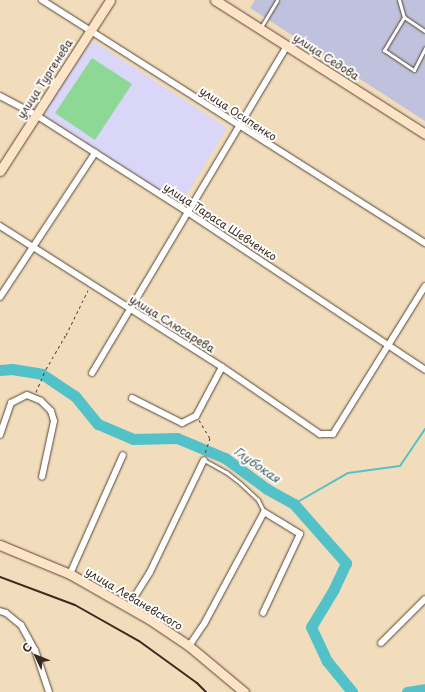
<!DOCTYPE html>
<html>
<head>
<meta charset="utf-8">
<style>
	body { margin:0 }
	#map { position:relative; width:425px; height:692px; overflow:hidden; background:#f1dcbb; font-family:"Playpen Sans",sans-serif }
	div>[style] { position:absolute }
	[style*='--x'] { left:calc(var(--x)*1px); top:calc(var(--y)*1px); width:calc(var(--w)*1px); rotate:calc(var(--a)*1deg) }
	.built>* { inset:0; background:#d9d6f7 }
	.industrial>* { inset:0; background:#c0c2dd }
	.green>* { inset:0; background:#8dd895 }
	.stream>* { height:2px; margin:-1px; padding:0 1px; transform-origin:1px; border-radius:1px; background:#53c1c8 }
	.river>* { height:11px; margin:-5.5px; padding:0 5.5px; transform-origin:5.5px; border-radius:5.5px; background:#53c1c8 }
	.path>* { height:1px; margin-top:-0.5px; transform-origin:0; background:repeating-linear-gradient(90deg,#564536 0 3px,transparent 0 6px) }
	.roads { filter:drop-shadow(0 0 1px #564536) drop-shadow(0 0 1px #564536) }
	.lane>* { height:3px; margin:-1.5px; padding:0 1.5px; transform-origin:1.5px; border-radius:1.5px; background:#fff }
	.street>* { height:6px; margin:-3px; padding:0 3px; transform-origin:3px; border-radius:3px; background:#fff }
	.secondary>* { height:9px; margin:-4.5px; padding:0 4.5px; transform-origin:4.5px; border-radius:4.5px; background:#fee4c6 }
	.rail>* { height:2px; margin:-1px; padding:0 1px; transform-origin:1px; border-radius:1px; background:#3b2a1e }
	span { translate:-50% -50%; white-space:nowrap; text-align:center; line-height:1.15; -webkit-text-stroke:4px #fff; paint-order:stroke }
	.street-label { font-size:11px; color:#3b2a1e }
	.water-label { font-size:12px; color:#435f5a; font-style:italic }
	.north { position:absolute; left:16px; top:636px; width:40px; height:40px; -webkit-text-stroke:3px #fff; paint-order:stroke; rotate:313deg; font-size:11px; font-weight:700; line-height:16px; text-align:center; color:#3b2a1e }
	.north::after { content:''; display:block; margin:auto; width:14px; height:18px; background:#3b2a1e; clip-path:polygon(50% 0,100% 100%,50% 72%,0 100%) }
</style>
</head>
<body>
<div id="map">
	<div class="built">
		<div style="clip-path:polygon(95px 42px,227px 128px,181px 204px,46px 116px,44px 111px,90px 44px)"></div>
	</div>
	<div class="industrial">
		<div style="clip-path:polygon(255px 0,425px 0,425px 121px,250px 8px)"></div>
	</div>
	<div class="green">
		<div style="clip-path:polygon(92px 58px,132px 84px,95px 140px,55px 113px)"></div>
	</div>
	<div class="stream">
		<div style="--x:294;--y:504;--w:62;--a:-29.9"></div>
		<div style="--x:348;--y:473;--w:52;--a:-7.7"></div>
		<div style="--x:400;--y:466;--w:45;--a:-56"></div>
	</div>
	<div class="river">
		<div style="--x:0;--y:370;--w:12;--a:-5"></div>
		<div style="--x:12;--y:369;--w:30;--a:9"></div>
		<div style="--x:42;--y:374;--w:40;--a:34"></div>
		<div style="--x:75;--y:396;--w:36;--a:51"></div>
		<div style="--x:98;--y:424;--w:38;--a:23"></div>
		<div style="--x:133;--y:439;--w:44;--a:-1.3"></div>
		<div style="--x:177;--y:438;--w:52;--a:22.6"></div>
		<div style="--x:225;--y:458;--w:52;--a:36.4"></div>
		<div style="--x:267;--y:489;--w:31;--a:29"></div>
		<div style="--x:294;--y:504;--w:79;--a:48.6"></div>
		<div style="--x:346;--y:563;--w:29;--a:115"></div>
		<div style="--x:334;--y:589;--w:44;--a:121.2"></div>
		<div style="--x:311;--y:627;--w:38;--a:65"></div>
		<div style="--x:327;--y:661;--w:40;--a:51"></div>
		<div style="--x:407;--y:692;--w:18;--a:-9"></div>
	</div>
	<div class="path">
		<div style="--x:36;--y:392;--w:25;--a:-67"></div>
		<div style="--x:46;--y:369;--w:39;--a:-60"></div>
		<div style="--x:66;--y:335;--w:50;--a:-63.9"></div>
		<div style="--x:199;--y:420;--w:21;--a:59"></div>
		<div style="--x:210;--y:438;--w:16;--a:108"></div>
	</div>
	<div class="roads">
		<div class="lane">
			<div style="--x:399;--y:0;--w:18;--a:74"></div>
			<div style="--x:404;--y:17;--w:25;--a:34"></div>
			<div style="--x:404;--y:17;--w:39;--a:121"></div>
			<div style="--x:384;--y:50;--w:36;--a:34"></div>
			<div style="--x:414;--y:70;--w:25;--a:-63"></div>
			<div style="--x:261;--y:27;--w:31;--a:-59"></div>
			<div style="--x:204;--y:460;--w:25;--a:29"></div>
			<div style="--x:226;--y:472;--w:18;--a:38"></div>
			<div style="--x:240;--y:483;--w:25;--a:43"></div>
			<div style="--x:258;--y:500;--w:13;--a:63"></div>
		</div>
		<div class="street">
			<div style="--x:42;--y:0;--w:454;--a:32.4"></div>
			<div style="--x:0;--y:96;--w:41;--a:27.8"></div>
			<div style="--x:36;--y:115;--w:182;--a:32.6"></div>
			<div style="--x:189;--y:213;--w:283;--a:33.6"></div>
			<div style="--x:0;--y:226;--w:263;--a:32.4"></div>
			<div style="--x:222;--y:367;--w:119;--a:34.4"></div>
			<div style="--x:320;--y:434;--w:13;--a:0"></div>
			<div style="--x:333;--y:434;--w:174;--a:-58.1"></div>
			<div style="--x:0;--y:297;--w:173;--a:-56.6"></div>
			<div style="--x:92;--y:373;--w:381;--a:-59.2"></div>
			<div style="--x:132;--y:398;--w:56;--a:26.6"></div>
			<div style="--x:182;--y:423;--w:16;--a:-27"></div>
			<div style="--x:196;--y:416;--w:55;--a:-62"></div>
			<div style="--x:0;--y:435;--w:34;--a:-71"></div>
			<div style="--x:11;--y:403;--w:18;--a:-27"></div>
			<div style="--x:27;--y:395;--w:15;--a:23"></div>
			<div style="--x:41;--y:401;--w:14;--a:45"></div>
			<div style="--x:51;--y:411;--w:10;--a:73"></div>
			<div style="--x:54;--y:421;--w:57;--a:102.1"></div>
			<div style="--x:70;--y:574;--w:130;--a:-66"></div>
			<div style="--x:128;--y:607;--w:41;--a:-57.8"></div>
			<div style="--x:150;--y:572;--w:124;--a:-64.3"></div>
			<div style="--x:0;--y:611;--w:6;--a:18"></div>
			<div style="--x:6;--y:613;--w:19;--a:39"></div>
			<div style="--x:21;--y:625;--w:29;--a:61"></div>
			<div style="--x:35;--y:650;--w:44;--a:71.6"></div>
			<div style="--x:381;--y:643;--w:62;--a:-45"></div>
			<div style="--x:189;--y:646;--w:27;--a:-56"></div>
			<div style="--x:204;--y:624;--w:127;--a:-61.8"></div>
			<div style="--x:264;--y:512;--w:42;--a:31.4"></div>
			<div style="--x:300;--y:534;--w:87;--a:115.1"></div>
		</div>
		<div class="secondary">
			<div style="--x:215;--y:0;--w:249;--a:32.5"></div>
			<div style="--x:0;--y:171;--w:203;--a:-57.2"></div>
			<div style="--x:0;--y:545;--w:76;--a:22.5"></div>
			<div style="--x:70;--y:574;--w:91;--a:29.7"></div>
			<div style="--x:149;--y:619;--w:48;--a:34"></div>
			<div style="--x:189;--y:646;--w:72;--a:39.9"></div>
		</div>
	</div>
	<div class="rail">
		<div style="--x:0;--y:577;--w:80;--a:20.5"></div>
		<div style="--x:75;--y:605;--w:73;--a:29.4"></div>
		<div style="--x:139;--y:641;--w:72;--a:35.9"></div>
		<div style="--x:197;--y:683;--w:13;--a:45"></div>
	</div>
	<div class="street-label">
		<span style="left:326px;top:57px;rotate:33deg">улица Седова</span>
		<span style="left:45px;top:79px;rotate:-57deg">улица Тургенева</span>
		<span style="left:238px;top:114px;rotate:33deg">улица Осипенко</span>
		<span style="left:220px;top:222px;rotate:33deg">улица Тараса Шевченко</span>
		<span style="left:172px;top:324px;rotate:32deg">улица Слюсарева</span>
		<span style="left:134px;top:599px;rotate:31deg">улица Леваневского</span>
	</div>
	<div class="water-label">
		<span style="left:257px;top:465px;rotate:35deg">Глубокая</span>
	</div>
	<div class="north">С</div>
</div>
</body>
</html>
